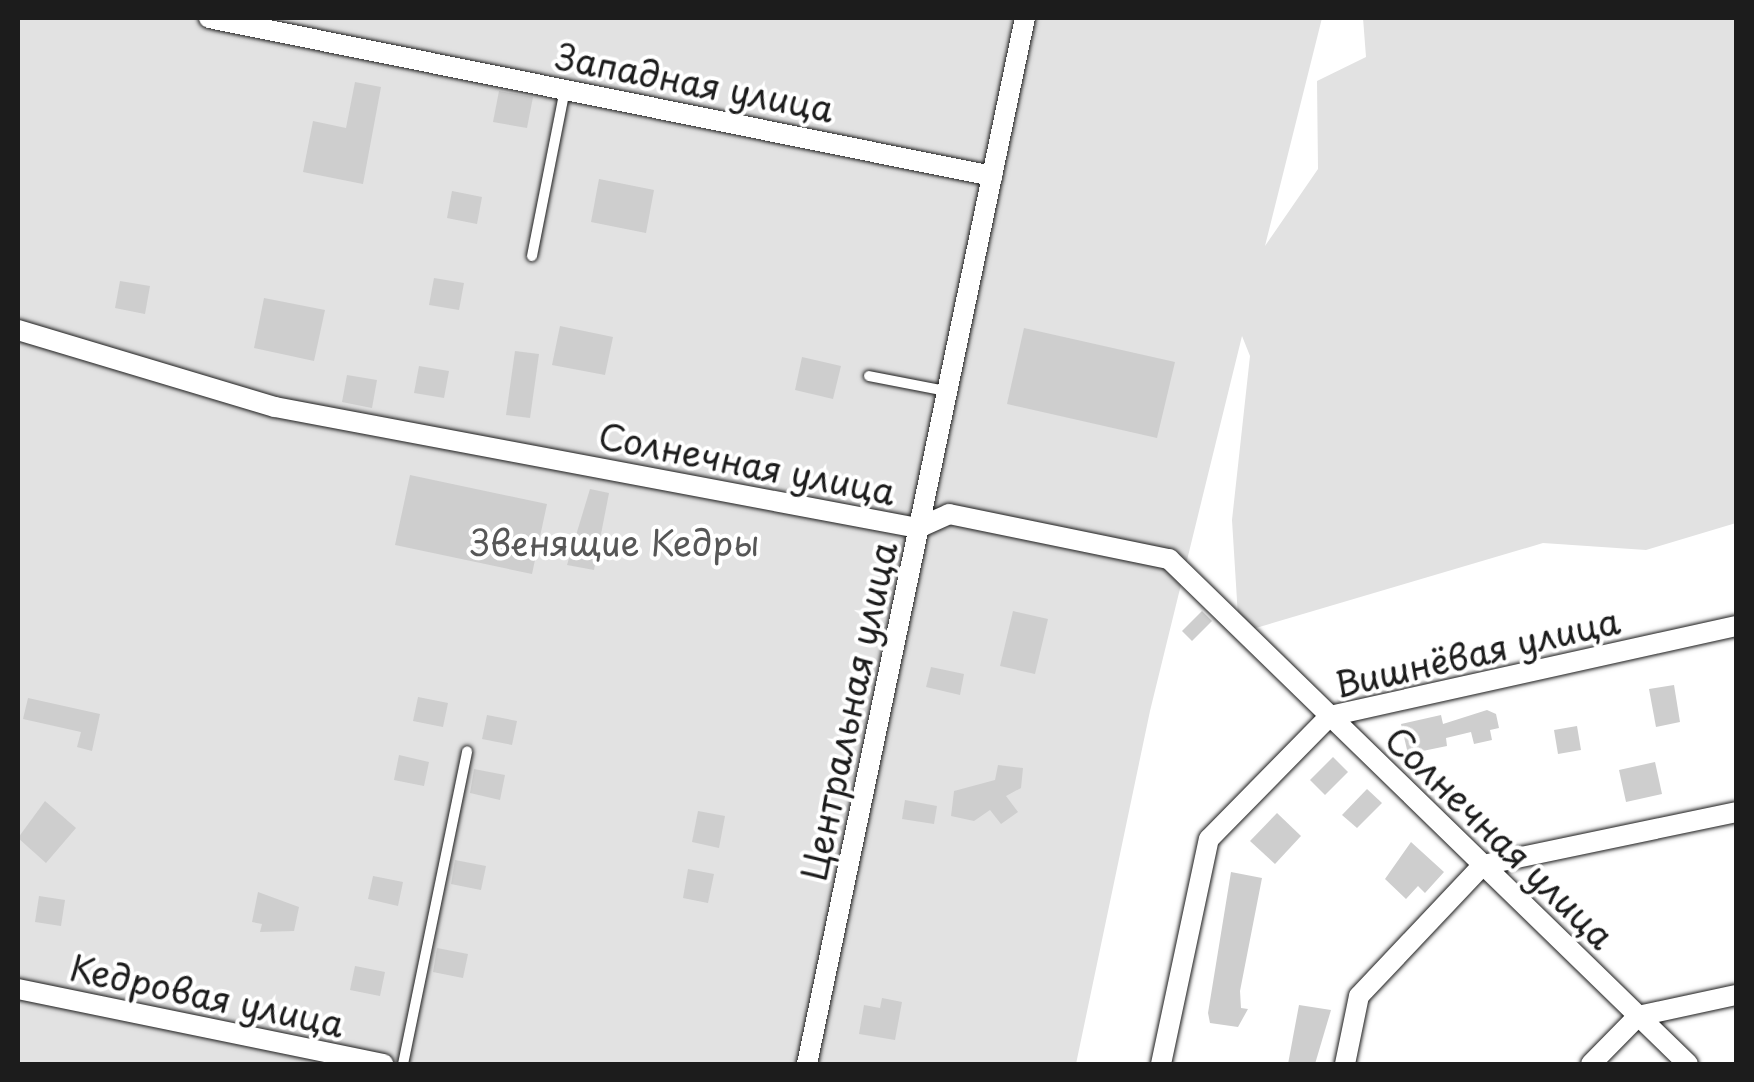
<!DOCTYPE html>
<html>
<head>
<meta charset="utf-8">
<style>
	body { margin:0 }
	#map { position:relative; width:1754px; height:1082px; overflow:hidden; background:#fff; font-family:"Playpen Sans",sans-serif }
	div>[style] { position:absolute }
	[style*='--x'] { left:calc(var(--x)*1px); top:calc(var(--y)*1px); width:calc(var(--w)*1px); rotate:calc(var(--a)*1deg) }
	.green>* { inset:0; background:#e2e2e2 }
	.building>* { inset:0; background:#cecece }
	.roads { filter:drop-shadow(0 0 2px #1c1c1c) drop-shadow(0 0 2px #1c1c1c) }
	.lane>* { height:10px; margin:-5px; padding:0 5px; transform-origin:5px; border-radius:5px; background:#fff }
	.street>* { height:20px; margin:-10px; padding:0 10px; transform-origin:10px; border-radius:10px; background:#fff }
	span { translate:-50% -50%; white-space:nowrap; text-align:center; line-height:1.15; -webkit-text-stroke:8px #fff; paint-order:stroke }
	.street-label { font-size:35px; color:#1c1c1c }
	.park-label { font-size:35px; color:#575757 }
	.frame { position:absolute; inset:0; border:20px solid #1c1c1c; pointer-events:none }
</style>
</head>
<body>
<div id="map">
	<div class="green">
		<div style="clip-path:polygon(18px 18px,1322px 18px,1265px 246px,1318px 169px,1317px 81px,1366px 57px,1363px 18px,1736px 18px,1736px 523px,1646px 550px,1543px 543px,1239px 633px,1232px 520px,1250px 356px,1242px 336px,1150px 711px,1076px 1064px,18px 1064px)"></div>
	</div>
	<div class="building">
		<div style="clip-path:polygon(355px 82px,381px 87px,363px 184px,303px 172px,313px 121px,346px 128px)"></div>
		<div style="clip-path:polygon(499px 91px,533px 97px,527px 128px,493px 122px)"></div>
		<div style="clip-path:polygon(599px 179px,654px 190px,646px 233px,591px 222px)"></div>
		<div style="clip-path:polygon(452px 191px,482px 197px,477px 224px,447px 218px)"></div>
		<div style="clip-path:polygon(434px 278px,464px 283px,459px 310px,429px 305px)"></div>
		<div style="clip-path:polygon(120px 281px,150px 286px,145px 314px,115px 308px)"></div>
		<div style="clip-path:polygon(264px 298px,325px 310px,314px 361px,254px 348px)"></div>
		<div style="clip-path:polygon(560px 326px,613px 337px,605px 375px,552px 365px)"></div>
		<div style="clip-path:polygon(1024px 328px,1175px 362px,1157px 438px,1007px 404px)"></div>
		<div style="clip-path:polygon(515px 351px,539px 354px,530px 418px,506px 415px)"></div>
		<div style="clip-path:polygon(802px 357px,841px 366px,833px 399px,795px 390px)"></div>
		<div style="clip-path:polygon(419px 366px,449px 371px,444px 398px,414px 393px)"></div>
		<div style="clip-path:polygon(347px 375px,377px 380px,372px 408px,342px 402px)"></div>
		<div style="clip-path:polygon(410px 475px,547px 504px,532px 574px,395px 545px)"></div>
		<div style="clip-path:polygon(590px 489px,609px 493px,594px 570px,567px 565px)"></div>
		<div style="clip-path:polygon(1013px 611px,1048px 619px,1035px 674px,1000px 666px)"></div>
		<div style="clip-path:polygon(1202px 611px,1212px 621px,1192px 641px,1182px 631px)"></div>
		<div style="clip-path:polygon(931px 667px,964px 674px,960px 695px,926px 687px)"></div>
		<div style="clip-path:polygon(1674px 685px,1680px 722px,1656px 727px,1649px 689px)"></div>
		<div style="clip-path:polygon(418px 697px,448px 703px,443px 727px,413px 721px)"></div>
		<div style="clip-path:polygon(28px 698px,100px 714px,92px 751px,77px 747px,81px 732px,23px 719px)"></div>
		<div style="clip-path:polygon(1487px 710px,1496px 714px,1499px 728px,1490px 730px,1492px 740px,1474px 744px,1471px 732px,1446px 738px,1447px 746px,1408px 754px,1401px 724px,1441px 715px,1443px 724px)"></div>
		<div style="clip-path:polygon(487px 715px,517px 721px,512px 745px,482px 739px)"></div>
		<div style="clip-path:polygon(1577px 726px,1581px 750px,1558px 754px,1554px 730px)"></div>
		<div style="clip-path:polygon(399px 755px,429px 762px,424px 786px,394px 780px)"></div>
		<div style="clip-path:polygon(1333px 757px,1348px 772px,1325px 795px,1310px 780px)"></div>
		<div style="clip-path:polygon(1655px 762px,1662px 794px,1626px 802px,1619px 770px)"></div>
		<div style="clip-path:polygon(998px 765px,1023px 768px,1021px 788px,1006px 796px,1018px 812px,1001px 824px,990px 810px,974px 821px,951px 816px,954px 791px,995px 780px)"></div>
		<div style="clip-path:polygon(474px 769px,505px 775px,500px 800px,470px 793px)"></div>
		<div style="clip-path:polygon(1367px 789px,1382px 803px,1357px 828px,1342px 815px)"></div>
		<div style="clip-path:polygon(905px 800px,937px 806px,934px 824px,902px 819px)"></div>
		<div style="clip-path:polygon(45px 801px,76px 828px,46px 863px,18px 838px)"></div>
		<div style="clip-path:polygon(698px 811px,725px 816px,719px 848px,692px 842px)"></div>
		<div style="clip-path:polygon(1277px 813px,1301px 836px,1275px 864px,1250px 841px)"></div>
		<div style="clip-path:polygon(1411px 842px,1444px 872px,1425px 893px,1418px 886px,1406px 899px,1385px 879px)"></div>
		<div style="clip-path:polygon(455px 860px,486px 866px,481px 890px,451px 884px)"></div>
		<div style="clip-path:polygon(688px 869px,714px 874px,708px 903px,683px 898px)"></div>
		<div style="clip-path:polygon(1231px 872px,1262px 878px,1240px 991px,1241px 1008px,1248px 1009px,1238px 1027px,1210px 1023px,1208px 1013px)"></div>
		<div style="clip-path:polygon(373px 876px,403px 882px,398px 906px,368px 899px)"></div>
		<div style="clip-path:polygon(258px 892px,299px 907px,294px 931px,260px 932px,262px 924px,252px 922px)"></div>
		<div style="clip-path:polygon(39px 896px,65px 900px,61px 926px,35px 922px)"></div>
		<div style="clip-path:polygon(437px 948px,468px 954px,463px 978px,433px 972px)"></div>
		<div style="clip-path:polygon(355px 966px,385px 972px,380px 996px,350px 990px)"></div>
		<div style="clip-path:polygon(882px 998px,902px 1002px,895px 1040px,859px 1034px,864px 1005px,880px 1008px)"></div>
		<div style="clip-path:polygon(1299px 1005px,1331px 1010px,1315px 1064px,1288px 1064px)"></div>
	</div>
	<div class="roads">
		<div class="lane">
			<div style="--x:532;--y:256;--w:169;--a:-78.8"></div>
			<div style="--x:869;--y:376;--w:78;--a:11"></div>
			<div style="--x:403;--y:1064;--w:319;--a:-78.4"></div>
		</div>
		<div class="street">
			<div style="--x:209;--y:18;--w:799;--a:11.41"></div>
			<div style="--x:18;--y:330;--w:268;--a:16.7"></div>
			<div style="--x:275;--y:407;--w:654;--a:10.66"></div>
			<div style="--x:918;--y:528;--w:34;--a:-24"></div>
			<div style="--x:949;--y:514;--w:225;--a:11.6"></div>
			<div style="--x:1169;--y:559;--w:724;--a:44.22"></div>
			<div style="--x:18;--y:989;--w:373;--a:11.6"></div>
			<div style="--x:807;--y:1064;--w:1068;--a:-78.23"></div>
			<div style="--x:1161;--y:1064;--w:230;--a:-78"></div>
			<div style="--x:1209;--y:839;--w:173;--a:-45.5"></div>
			<div style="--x:1330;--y:716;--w:416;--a:-12.5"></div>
			<div style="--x:1345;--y:1064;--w:69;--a:-78.4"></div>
			<div style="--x:1359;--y:996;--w:180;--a:-46.6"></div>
			<div style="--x:1483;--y:865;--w:258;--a:-11.8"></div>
			<div style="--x:1591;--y:1064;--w:67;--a:-45.6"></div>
			<div style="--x:1638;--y:1016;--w:100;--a:-12.1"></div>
		</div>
	</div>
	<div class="street-label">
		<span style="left:695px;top:82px;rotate:11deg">Западная улица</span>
		<span style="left:747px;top:463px;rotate:11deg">Солнечная улица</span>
		<span style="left:1477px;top:652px;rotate:-13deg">Вишнёвая улица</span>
		<span style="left:848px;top:711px;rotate:-78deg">Центральная улица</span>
		<span style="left:1500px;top:837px;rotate:44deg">Солнечная улица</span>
		<span style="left:207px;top:995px;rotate:12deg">Кедровая улица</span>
	</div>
	<div class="park-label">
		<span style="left:615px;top:542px">Звенящие Кедры</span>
	</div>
	<div class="frame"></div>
</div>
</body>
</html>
